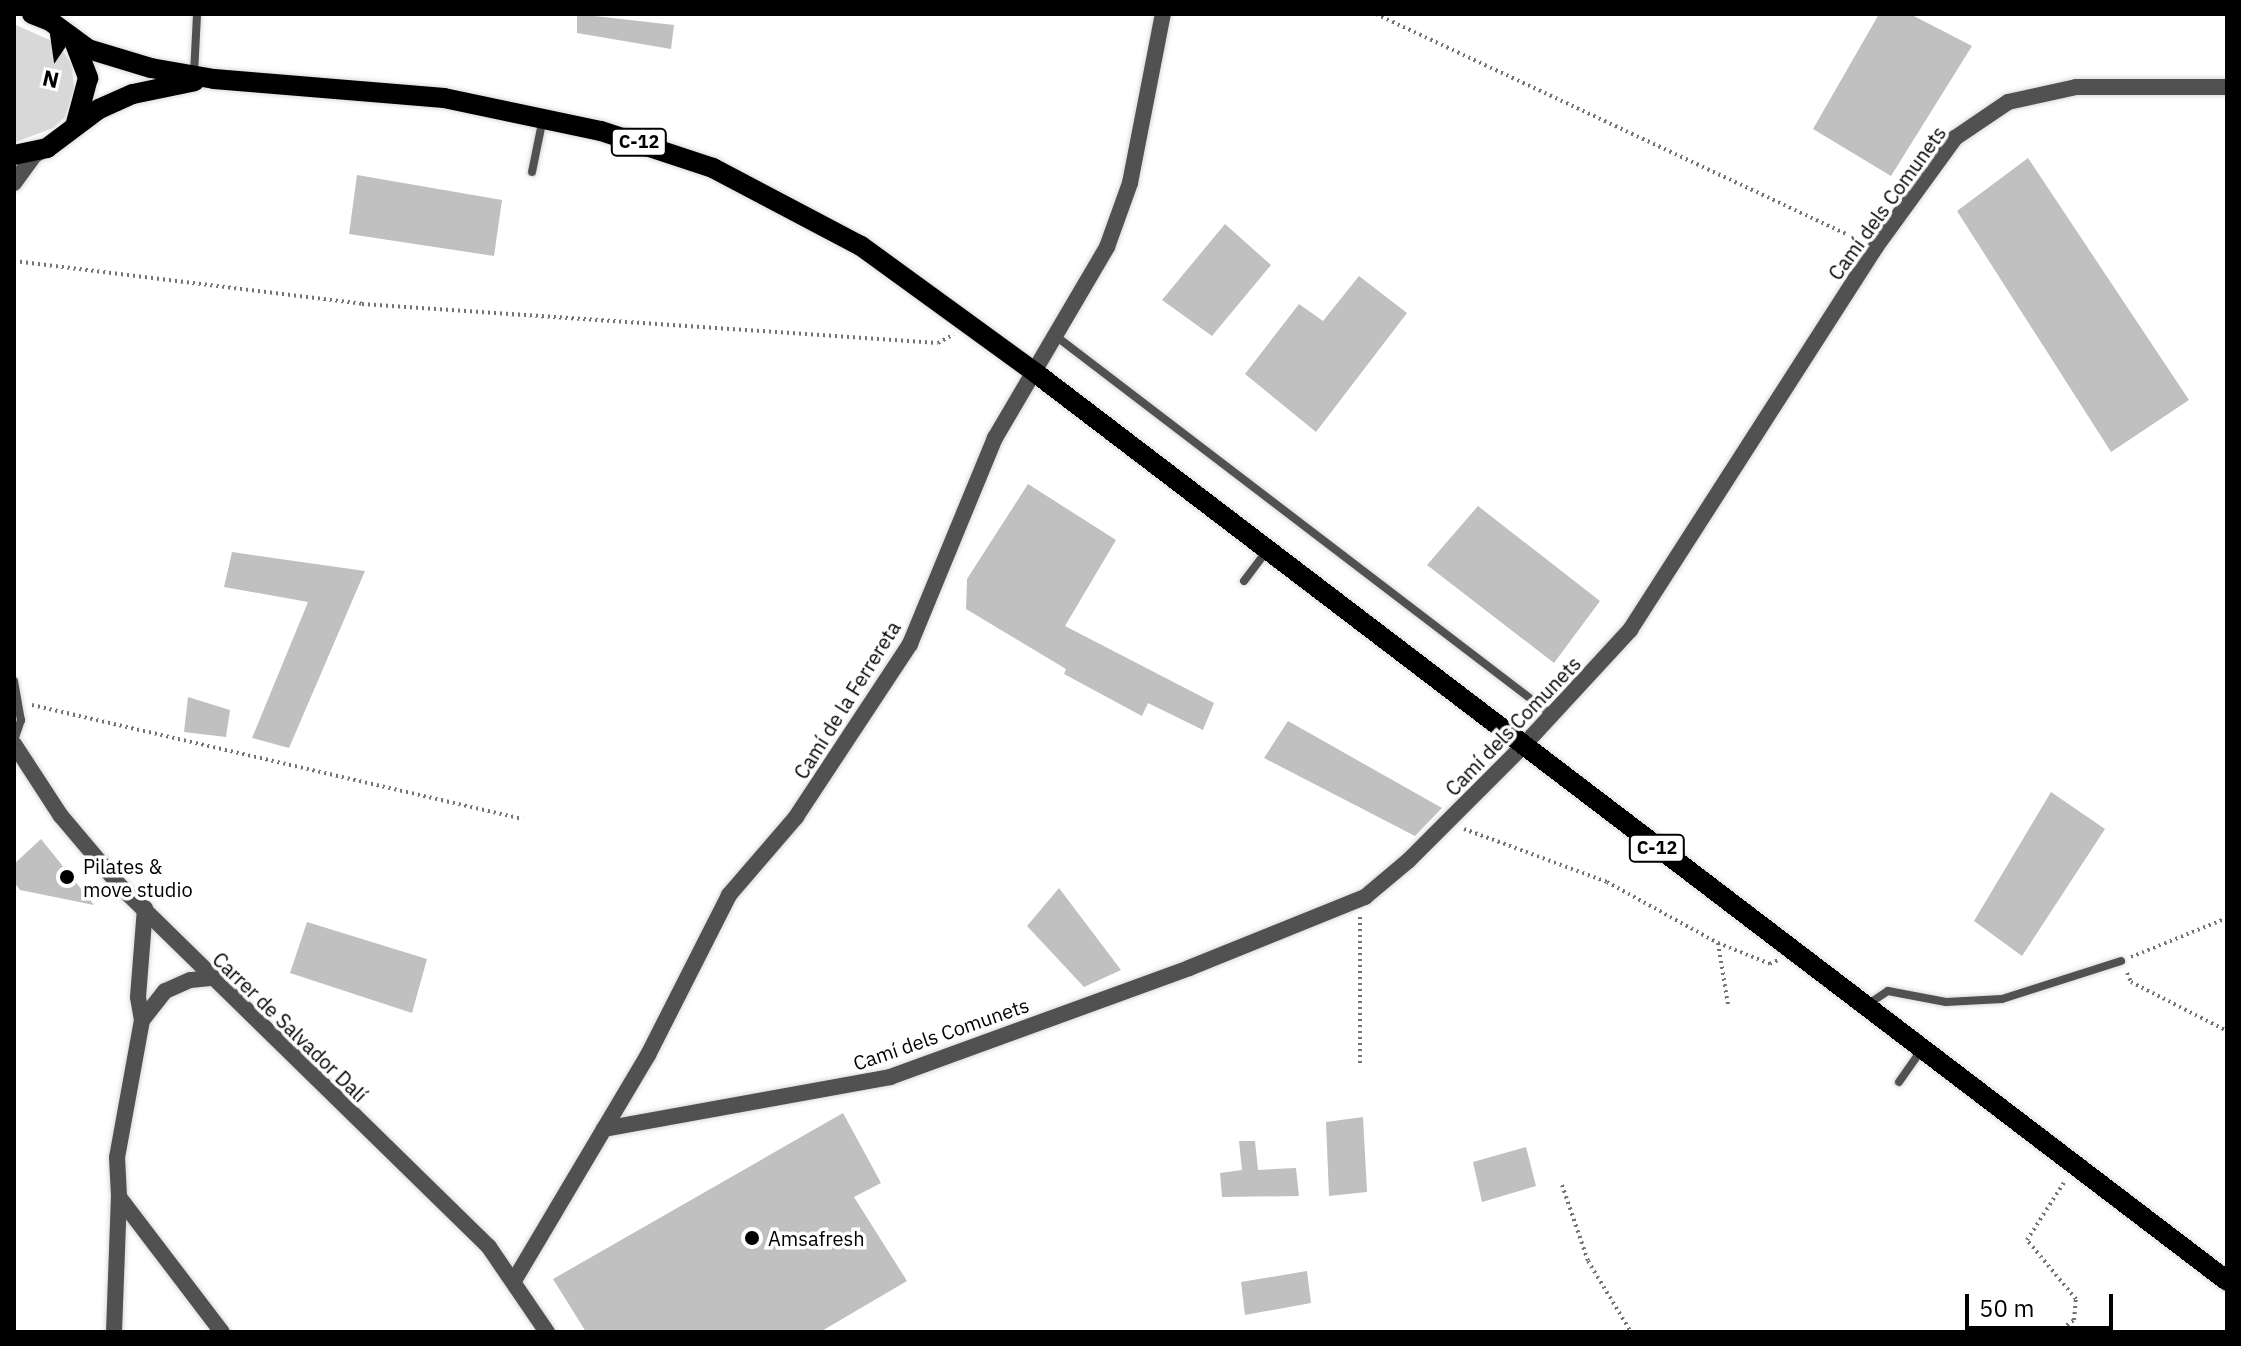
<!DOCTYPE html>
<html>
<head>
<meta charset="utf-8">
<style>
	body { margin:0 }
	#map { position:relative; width:2241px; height:1346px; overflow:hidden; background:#fff; font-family:"IBM Plex Sans",sans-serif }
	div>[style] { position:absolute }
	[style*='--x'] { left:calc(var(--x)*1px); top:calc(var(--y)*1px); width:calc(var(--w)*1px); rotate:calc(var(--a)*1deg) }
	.green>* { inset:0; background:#d8d8d8 }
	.building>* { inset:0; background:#c0c0c0 }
	.path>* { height:4px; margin-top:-2px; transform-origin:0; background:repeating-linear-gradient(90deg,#737373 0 2px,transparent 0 6px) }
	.roads { filter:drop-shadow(0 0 2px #dbdbdb) drop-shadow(0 0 2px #dbdbdb) }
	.service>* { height:8px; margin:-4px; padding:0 4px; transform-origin:4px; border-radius:4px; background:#515151 }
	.minor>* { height:16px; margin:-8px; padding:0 8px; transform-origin:8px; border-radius:8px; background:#515151 }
	.tertiary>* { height:16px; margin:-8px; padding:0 8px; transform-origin:8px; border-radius:8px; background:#515151 }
	.primary>* { height:20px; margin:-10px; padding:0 10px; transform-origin:10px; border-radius:10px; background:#000 }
	.dots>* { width:22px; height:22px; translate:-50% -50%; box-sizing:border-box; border:4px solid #fff; border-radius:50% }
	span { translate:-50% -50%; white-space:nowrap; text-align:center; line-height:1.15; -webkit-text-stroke:7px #fff; paint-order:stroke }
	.shield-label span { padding:2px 6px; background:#fff; border:2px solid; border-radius:6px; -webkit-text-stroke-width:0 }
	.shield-label { font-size:18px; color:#000; font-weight:700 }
	.street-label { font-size:20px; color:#000 }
	.poi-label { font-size:20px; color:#000 }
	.left { translate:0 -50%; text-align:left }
	.frame { position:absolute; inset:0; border:16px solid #000; pointer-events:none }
	.north { position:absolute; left:16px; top:16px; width:80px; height:80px; -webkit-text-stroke:6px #fff; paint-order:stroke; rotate:193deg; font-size:22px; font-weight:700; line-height:32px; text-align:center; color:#000 }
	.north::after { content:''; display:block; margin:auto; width:28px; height:36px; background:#000; clip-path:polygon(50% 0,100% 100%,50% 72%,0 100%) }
	.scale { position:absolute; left:1965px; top:1294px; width:148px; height:36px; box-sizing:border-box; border:4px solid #000; border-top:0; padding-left:10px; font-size:24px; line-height:28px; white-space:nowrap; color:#000; -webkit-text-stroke:6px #fff; paint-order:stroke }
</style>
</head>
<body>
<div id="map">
	<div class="green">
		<div style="clip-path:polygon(16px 25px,59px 44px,72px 66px,74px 89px,65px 117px,53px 128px,16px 142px)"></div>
	</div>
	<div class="building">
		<div style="clip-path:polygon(577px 14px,674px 25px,671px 49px,577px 33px)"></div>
		<div style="clip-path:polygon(1879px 14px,1910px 14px,1972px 46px,1891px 176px,1813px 129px)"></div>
		<div style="clip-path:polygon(2028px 158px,2189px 400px,2111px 452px,1957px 211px)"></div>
		<div style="clip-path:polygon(357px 175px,502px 200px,494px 256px,349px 234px)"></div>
		<div style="clip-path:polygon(1225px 224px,1271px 265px,1212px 336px,1162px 300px)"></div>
		<div style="clip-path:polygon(1359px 276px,1407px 313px,1316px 432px,1245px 374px,1299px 304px,1323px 321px)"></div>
		<div style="clip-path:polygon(1028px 484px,1116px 540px,1065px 626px,1214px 703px,1203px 730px,1148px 703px,1142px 716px,1064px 674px,1066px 669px,966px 609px,967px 579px)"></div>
		<div style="clip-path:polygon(1478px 506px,1600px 601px,1554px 663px,1427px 565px)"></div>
		<div style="clip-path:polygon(232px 552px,365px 571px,289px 748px,252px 738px,308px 602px,224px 587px)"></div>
		<div style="clip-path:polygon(188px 697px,230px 710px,226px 737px,184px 732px)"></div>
		<div style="clip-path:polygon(1288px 721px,1442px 808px,1415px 836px,1264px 758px)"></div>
		<div style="clip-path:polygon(2051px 792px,2105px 829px,2022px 956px,1974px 921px)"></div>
		<div style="clip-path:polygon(41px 839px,94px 905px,20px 890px,14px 882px,14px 864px)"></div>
		<div style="clip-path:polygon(1059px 888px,1121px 970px,1084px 987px,1027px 926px)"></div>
		<div style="clip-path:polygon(307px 922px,427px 959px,412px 1013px,290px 973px)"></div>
		<div style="clip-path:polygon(843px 1113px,881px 1183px,854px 1197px,907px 1281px,820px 1332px,586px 1332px,553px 1279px)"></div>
		<div style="clip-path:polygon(1363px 1117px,1367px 1192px,1329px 1196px,1326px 1122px)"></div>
		<div style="clip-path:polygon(1239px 1141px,1255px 1141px,1258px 1170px,1296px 1168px,1299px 1196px,1222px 1197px,1220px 1173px,1242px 1170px)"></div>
		<div style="clip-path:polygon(1526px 1147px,1536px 1186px,1482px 1202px,1473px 1162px)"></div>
		<div style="clip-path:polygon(1307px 1271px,1311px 1303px,1245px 1315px,1241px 1282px)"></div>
	</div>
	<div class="path">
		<div style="--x:1376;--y:14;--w:533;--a:25.08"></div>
		<div style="--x:14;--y:261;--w:351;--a:7"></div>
		<div style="--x:362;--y:304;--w:577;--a:3.87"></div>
		<div style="--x:938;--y:343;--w:18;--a:-29"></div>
		<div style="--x:32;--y:705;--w:504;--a:13.07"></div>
		<div style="--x:1464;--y:829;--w:153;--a:20.3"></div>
		<div style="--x:1607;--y:882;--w:127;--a:28.8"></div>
		<div style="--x:1718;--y:943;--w:63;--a:80.8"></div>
		<div style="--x:1718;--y:943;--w:56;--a:22"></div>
		<div style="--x:1770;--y:964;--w:9;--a:-27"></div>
		<div style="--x:2131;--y:957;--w:104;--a:-22.1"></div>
		<div style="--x:2127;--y:973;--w:10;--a:66"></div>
		<div style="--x:2131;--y:982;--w:108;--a:27"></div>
		<div style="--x:1360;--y:1063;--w:146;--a:-90"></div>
		<div style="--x:1562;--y:1185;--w:80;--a:71.1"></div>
		<div style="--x:1588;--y:1261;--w:83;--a:58.8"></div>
		<div style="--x:2057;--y:1332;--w:21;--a:-35"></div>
		<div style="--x:2074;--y:1320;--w:21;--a:-85"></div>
		<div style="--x:2076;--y:1299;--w:77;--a:-129.7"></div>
		<div style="--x:2027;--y:1240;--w:70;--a:-57.2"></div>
	</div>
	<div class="roads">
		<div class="service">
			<div style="--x:194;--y:74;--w:60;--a:-87.1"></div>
			<div style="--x:532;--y:172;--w:55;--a:-78.5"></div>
			<div style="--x:1057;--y:337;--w:623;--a:37.37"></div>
			<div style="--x:1244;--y:581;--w:39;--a:-53"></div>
			<div style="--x:14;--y:681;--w:40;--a:80"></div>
			<div style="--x:21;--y:720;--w:21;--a:109"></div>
			<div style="--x:1867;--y:1005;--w:25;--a:-34"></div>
			<div style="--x:1888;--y:991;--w:59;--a:10.7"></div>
			<div style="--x:1946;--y:1002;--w:56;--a:-3.1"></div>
			<div style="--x:2002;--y:999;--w:125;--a:-17.7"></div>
			<div style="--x:1899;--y:1082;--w:39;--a:-55"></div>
		</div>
		<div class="minor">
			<div style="--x:14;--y:744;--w:86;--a:56.9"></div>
			<div style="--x:61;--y:816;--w:93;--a:49.8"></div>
			<div style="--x:121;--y:887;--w:515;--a:44.37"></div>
			<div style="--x:489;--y:1247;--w:103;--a:55.7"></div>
			<div style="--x:210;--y:978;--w:20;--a:174"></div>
			<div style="--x:190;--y:980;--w:27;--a:156"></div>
			<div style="--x:165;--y:991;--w:37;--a:128"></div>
			<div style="--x:142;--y:1020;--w:139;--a:100.3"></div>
			<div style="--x:117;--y:1157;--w:40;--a:87.1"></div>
			<div style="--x:119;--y:1197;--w:170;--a:52.7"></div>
			<div style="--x:142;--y:1020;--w:23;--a:-100"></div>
			<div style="--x:138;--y:997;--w:89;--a:-85.5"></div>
			<div style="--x:604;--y:1129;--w:291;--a:-10.3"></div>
			<div style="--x:890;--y:1077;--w:318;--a:-20"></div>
			<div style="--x:1189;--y:968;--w:190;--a:-22"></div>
			<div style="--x:1365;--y:897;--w:57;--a:-40.1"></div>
			<div style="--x:1409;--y:860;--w:161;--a:-45"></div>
			<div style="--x:1523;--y:746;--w:158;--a:-47.3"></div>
			<div style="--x:1630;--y:630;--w:454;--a:-57.3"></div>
			<div style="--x:1875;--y:248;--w:136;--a:-54"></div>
			<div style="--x:1955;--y:138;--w:64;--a:-34.2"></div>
			<div style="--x:2008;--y:102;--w:70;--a:-12.4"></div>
			<div style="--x:2076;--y:87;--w:151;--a:0"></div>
			<div style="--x:515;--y:1279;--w:261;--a:-59.3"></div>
			<div style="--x:648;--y:1055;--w:179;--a:-63.1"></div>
			<div style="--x:729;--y:895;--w:103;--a:-49.3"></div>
			<div style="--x:796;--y:817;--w:207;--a:-56.6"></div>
			<div style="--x:910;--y:644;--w:223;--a:-67.6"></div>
			<div style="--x:995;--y:438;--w:221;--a:-59.6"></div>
			<div style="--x:1107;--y:247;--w:68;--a:-70.2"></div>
			<div style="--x:1130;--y:183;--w:172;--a:-79"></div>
			<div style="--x:114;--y:1332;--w:135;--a:-87.9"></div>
		</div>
		<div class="tertiary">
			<div style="--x:14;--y:183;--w:34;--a:-54"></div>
			<div style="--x:34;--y:155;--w:11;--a:-27"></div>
		</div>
		<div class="primary">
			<div style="--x:32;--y:14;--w:19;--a:21"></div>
			<div style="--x:50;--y:21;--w:47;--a:36.4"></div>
			<div style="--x:88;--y:49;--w:66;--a:16.8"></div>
			<div style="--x:151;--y:68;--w:64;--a:9.9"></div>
			<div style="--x:214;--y:79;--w:231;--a:4.7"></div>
			<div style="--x:444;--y:98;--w:160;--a:11.9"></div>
			<div style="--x:601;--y:131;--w:118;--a:18.3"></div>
			<div style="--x:713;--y:168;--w:167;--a:27.8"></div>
			<div style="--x:861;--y:246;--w:218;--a:36"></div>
			<div style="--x:1037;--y:374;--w:1496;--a:37.31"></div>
			<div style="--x:74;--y:41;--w:40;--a:69"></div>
			<div style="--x:88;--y:78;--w:47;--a:104.9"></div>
			<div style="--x:14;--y:155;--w:34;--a:-12"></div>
			<div style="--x:47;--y:148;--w:65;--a:-36.9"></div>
			<div style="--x:99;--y:109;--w:37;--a:-24"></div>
			<div style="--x:133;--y:94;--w:63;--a:-11.8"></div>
		</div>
	</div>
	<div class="dots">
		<div style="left:67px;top:877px;background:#000"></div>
		<div style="left:752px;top:1238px;background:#000"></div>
	</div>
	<div class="shield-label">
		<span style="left:639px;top:142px">C-12</span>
		<span style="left:1657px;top:848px">C-12</span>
	</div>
	<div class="street-label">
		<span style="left:1887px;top:203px;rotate:-54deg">Camí dels Comunets</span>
		<span style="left:847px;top:700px;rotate:-58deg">Camí de la Ferrereta</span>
		<span style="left:1513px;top:726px;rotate:-46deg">Camí dels Comunets</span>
		<span style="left:290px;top:1027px;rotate:44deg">Carrer de Salvador Dalí</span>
		<span style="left:941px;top:1034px;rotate:-19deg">Camí dels Comunets</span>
	</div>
	<div class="poi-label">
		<span class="left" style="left:83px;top:878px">Pilates &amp;<br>move studio</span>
		<span class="left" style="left:768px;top:1238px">Amsafresh</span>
	</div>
	<div class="frame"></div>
	<div class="north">N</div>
	<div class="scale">50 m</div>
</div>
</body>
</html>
